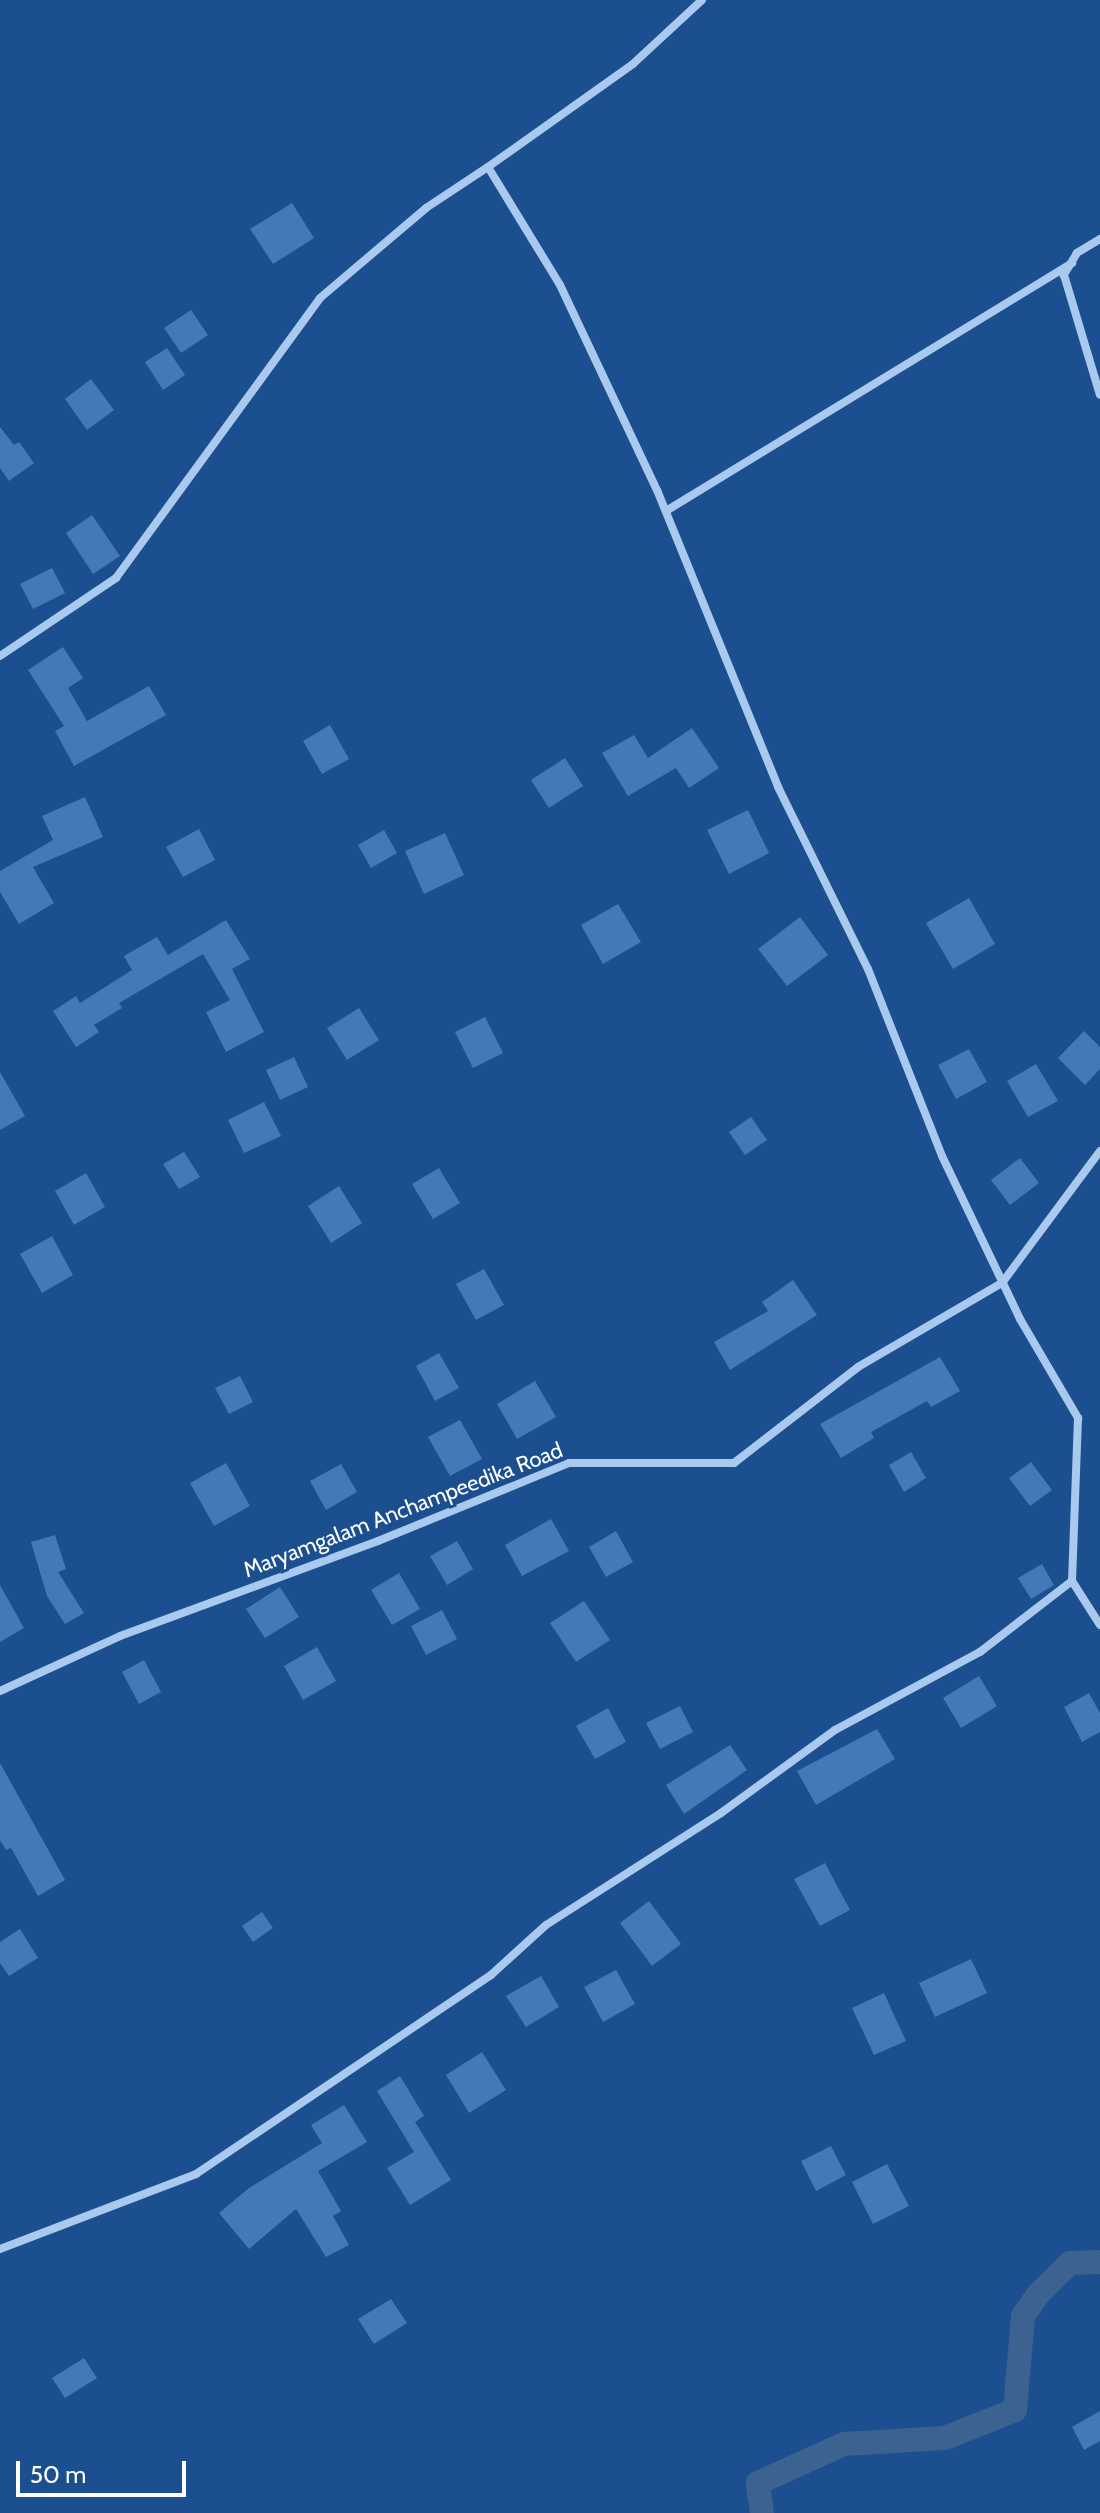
<!DOCTYPE html>
<html>
<head>
<meta charset="utf-8">
<style>
	body { margin:0 }
	#map { position:relative; width:1100px; height:2513px; overflow:hidden; background:#1b4f8f; font-family:Cabin,sans-serif }
	div>[style] { position:absolute }
	[style*='--x'] { left:calc(var(--x)*1px); top:calc(var(--y)*1px); width:calc(var(--w)*1px); rotate:calc(var(--a)*1deg) }
	.canal>* { height:24px; margin:-12px; padding:0 12px; transform-origin:12px; border-radius:12px; background:#3c6290 }
	.building>* { inset:0; background:#4478b7 }
	.minor>* { height:8px; margin:-4px; padding:0 4px; transform-origin:4px; border-radius:4px; background:#a9c9ee }
	span { translate:-50% -50%; white-space:nowrap; text-align:center; line-height:1.15; -webkit-text-stroke:6px #1b4f8f; paint-order:stroke }
	.street-label { font-size:22px; color:#fff }
	.scale { position:absolute; left:16px; top:2461px; width:170px; height:36px; box-sizing:border-box; border:4px solid #fff; border-top:0; padding-left:10px; font-size:24px; line-height:28px; white-space:nowrap; color:#fff; -webkit-text-stroke:6px #1b4f8f; paint-order:stroke }
</style>
</head>
<body>
<div id="map">
	<div class="canal">
		<div style="--x:762;--y:2513;--w:30;--a:-98"></div>
		<div style="--x:758;--y:2483;--w:94;--a:-24.4"></div>
		<div style="--x:844;--y:2444;--w:101;--a:-3.4"></div>
		<div style="--x:945;--y:2438;--w:75;--a:-21.8"></div>
		<div style="--x:1015;--y:2410;--w:94;--a:-85.1"></div>
		<div style="--x:1023;--y:2316;--w:28;--a:-55"></div>
		<div style="--x:1039;--y:2293;--w:43;--a:-44.1"></div>
		<div style="--x:1070;--y:2263;--w:30;--a:-2"></div>
	</div>
	<div class="building">
		<div style="clip-path:polygon(292px 203px,314px 238px,273px 264px,250px 229px)"></div>
		<div style="clip-path:polygon(191px 310px,208px 335px,181px 353px,164px 328px)"></div>
		<div style="clip-path:polygon(167px 348px,185px 375px,163px 390px,145px 362px)"></div>
		<div style="clip-path:polygon(91px 379px,114px 410px,87px 430px,65px 399px)"></div>
		<div style="clip-path:polygon(0 427px,14px 445px,19px 442px,34px 463px,9px 481px,0 468px)"></div>
		<div style="clip-path:polygon(92px 515px,120px 556px,93px 574px,66px 533px)"></div>
		<div style="clip-path:polygon(52px 568px,65px 593px,33px 609px,20px 584px)"></div>
		<div style="clip-path:polygon(63px 647px,83px 678px,68px 688px,87px 721px,149px 686px,166px 715px,74px 766px,55px 731px,64px 726px,28px 670px)"></div>
		<div style="clip-path:polygon(330px 725px,349px 759px,322px 774px,303px 741px)"></div>
		<div style="clip-path:polygon(692px 728px,719px 768px,689px 788px,676px 768px,628px 796px,602px 753px,634px 735px,648px 758px)"></div>
		<div style="clip-path:polygon(565px 758px,583px 786px,549px 808px,531px 780px)"></div>
		<div style="clip-path:polygon(85px 797px,103px 837px,33px 867px,54px 903px,19px 924px,0 892px,0 871px,53px 840px,42px 816px)"></div>
		<div style="clip-path:polygon(748px 810px,769px 853px,729px 874px,707px 830px)"></div>
		<div style="clip-path:polygon(199px 829px,215px 860px,183px 877px,166px 847px)"></div>
		<div style="clip-path:polygon(384px 830px,397px 853px,371px 868px,358px 845px)"></div>
		<div style="clip-path:polygon(445px 833px,464px 875px,424px 894px,405px 851px)"></div>
		<div style="clip-path:polygon(969px 898px,995px 944px,953px 969px,926px 923px)"></div>
		<div style="clip-path:polygon(618px 904px,641px 942px,603px 964px,581px 925px)"></div>
		<div style="clip-path:polygon(800px 917px,828px 955px,787px 986px,758px 949px)"></div>
		<div style="clip-path:polygon(226px 920px,250px 959px,232px 969px,264px 1032px,226px 1052px,206px 1012px,230px 1000px,203px 954px,119px 1003px,122px 1008px,94px 1025px,99px 1032px,76px 1047px,53px 1011px,76px 996px,80px 1003px,132px 970px,124px 956px,157px 937px,168px 955px)"></div>
		<div style="clip-path:polygon(359px 1008px,379px 1040px,347px 1060px,327px 1028px)"></div>
		<div style="clip-path:polygon(485px 1017px,503px 1053px,473px 1068px,455px 1032px)"></div>
		<div style="clip-path:polygon(1084px 1031px,1100px 1047px,1100px 1069px,1085px 1085px,1058px 1058px)"></div>
		<div style="clip-path:polygon(969px 1049px,987px 1082px,956px 1099px,938px 1065px)"></div>
		<div style="clip-path:polygon(294px 1057px,308px 1087px,280px 1100px,266px 1070px)"></div>
		<div style="clip-path:polygon(1036px 1064px,1058px 1101px,1028px 1117px,1007px 1081px)"></div>
		<div style="clip-path:polygon(0 1072px,25px 1116px,0 1130px)"></div>
		<div style="clip-path:polygon(264px 1102px,281px 1136px,244px 1153px,228px 1120px)"></div>
		<div style="clip-path:polygon(751px 1117px,767px 1140px,745px 1155px,729px 1132px)"></div>
		<div style="clip-path:polygon(184px 1152px,200px 1177px,179px 1189px,163px 1164px)"></div>
		<div style="clip-path:polygon(1020px 1158px,1039px 1183px,1010px 1205px,991px 1180px)"></div>
		<div style="clip-path:polygon(439px 1168px,460px 1203px,433px 1219px,412px 1184px)"></div>
		<div style="clip-path:polygon(86px 1173px,105px 1207px,74px 1225px,55px 1191px)"></div>
		<div style="clip-path:polygon(339px 1186px,362px 1223px,331px 1243px,308px 1206px)"></div>
		<div style="clip-path:polygon(52px 1236px,73px 1275px,42px 1293px,20px 1254px)"></div>
		<div style="clip-path:polygon(484px 1269px,504px 1305px,476px 1320px,456px 1284px)"></div>
		<div style="clip-path:polygon(793px 1280px,817px 1315px,730px 1370px,714px 1342px,768px 1311px,762px 1302px)"></div>
		<div style="clip-path:polygon(439px 1353px,459px 1388px,435px 1401px,416px 1366px)"></div>
		<div style="clip-path:polygon(940px 1357px,960px 1391px,931px 1407px,927px 1401px,871px 1432px,874px 1438px,841px 1458px,820px 1424px)"></div>
		<div style="clip-path:polygon(240px 1376px,253px 1402px,229px 1414px,215px 1388px)"></div>
		<div style="clip-path:polygon(535px 1381px,556px 1417px,517px 1439px,497px 1404px)"></div>
		<div style="clip-path:polygon(460px 1420px,482px 1459px,450px 1476px,428px 1437px)"></div>
		<div style="clip-path:polygon(911px 1452px,926px 1478px,904px 1492px,889px 1465px)"></div>
		<div style="clip-path:polygon(1031px 1462px,1052px 1490px,1030px 1506px,1009px 1478px)"></div>
		<div style="clip-path:polygon(226px 1463px,250px 1506px,214px 1526px,190px 1483px)"></div>
		<div style="clip-path:polygon(341px 1464px,357px 1492px,326px 1510px,310px 1481px)"></div>
		<div style="clip-path:polygon(551px 1519px,569px 1551px,522px 1576px,505px 1545px)"></div>
		<div style="clip-path:polygon(616px 1531px,633px 1562px,606px 1577px,589px 1547px)"></div>
		<div style="clip-path:polygon(55px 1535px,66px 1569px,58px 1572px,84px 1613px,65px 1624px,47px 1596px,31px 1542px)"></div>
		<div style="clip-path:polygon(457px 1541px,473px 1569px,447px 1585px,430px 1556px)"></div>
		<div style="clip-path:polygon(1042px 1564px,1054px 1585px,1031px 1599px,1018px 1578px)"></div>
		<div style="clip-path:polygon(399px 1573px,420px 1609px,392px 1625px,371px 1590px)"></div>
		<div style="clip-path:polygon(0 1585px,24px 1628px,0 1642px)"></div>
		<div style="clip-path:polygon(280px 1587px,299px 1617px,265px 1638px,246px 1609px)"></div>
		<div style="clip-path:polygon(584px 1601px,610px 1640px,576px 1662px,550px 1623px)"></div>
		<div style="clip-path:polygon(442px 1610px,457px 1639px,426px 1655px,411px 1626px)"></div>
		<div style="clip-path:polygon(317px 1647px,336px 1681px,303px 1700px,284px 1666px)"></div>
		<div style="clip-path:polygon(144px 1660px,161px 1692px,139px 1704px,122px 1672px)"></div>
		<div style="clip-path:polygon(979px 1676px,997px 1706px,961px 1728px,943px 1698px)"></div>
		<div style="clip-path:polygon(1089px 1693px,1100px 1713px,1100px 1732px,1082px 1742px,1064px 1707px)"></div>
		<div style="clip-path:polygon(680px 1706px,693px 1732px,660px 1749px,646px 1723px)"></div>
		<div style="clip-path:polygon(608px 1708px,626px 1742px,595px 1759px,576px 1726px)"></div>
		<div style="clip-path:polygon(877px 1729px,895px 1759px,816px 1805px,797px 1771px)"></div>
		<div style="clip-path:polygon(730px 1745px,747px 1770px,684px 1814px,666px 1785px)"></div>
		<div style="clip-path:polygon(0 1763px,65px 1880px,38px 1896px,11px 1848px,6px 1850px,0 1840px)"></div>
		<div style="clip-path:polygon(825px 1863px,850px 1910px,820px 1926px,794px 1879px)"></div>
		<div style="clip-path:polygon(649px 1901px,681px 1944px,652px 1966px,620px 1923px)"></div>
		<div style="clip-path:polygon(262px 1912px,273px 1928px,253px 1942px,242px 1926px)"></div>
		<div style="clip-path:polygon(20px 1929px,38px 1958px,9px 1976px,0 1963px,0 1942px)"></div>
		<div style="clip-path:polygon(971px 1959px,987px 1993px,935px 2017px,919px 1983px)"></div>
		<div style="clip-path:polygon(616px 1970px,635px 2004px,603px 2022px,584px 1987px)"></div>
		<div style="clip-path:polygon(541px 1976px,559px 2007px,526px 2027px,506px 1996px)"></div>
		<div style="clip-path:polygon(884px 1993px,906px 2041px,874px 2055px,852px 2008px)"></div>
		<div style="clip-path:polygon(482px 2052px,506px 2090px,469px 2113px,446px 2075px)"></div>
		<div style="clip-path:polygon(400px 2076px,424px 2116px,415px 2122px,451px 2180px,410px 2205px,387px 2168px,414px 2152px,377px 2091px)"></div>
		<div style="clip-path:polygon(344px 2105px,367px 2142px,318px 2171px,341px 2211px,333px 2216px,349px 2245px,326px 2257px,296px 2209px,249px 2249px,219px 2213px,249px 2188px,322px 2143px,311px 2125px)"></div>
		<div style="clip-path:polygon(831px 2146px,846px 2175px,816px 2191px,801px 2161px)"></div>
		<div style="clip-path:polygon(887px 2164px,909px 2206px,873px 2224px,852px 2182px)"></div>
		<div style="clip-path:polygon(391px 2299px,407px 2323px,374px 2344px,358px 2319px)"></div>
		<div style="clip-path:polygon(84px 2358px,97px 2378px,65px 2398px,52px 2378px)"></div>
		<div style="clip-path:polygon(1100px 2411px,1100px 2441px,1084px 2450px,1072px 2427px)"></div>
	</div>
	<div class="minor">
		<div style="--x:702;--y:0;--w:94;--a:137.2"></div>
		<div style="--x:633;--y:64;--w:178;--a:144.6"></div>
		<div style="--x:488;--y:167;--w:138;--a:58.6"></div>
		<div style="--x:560;--y:285;--w:227;--a:64.7"></div>
		<div style="--x:657;--y:490;--w:321;--a:67.8"></div>
		<div style="--x:778;--y:787;--w:203;--a:63.7"></div>
		<div style="--x:868;--y:969;--w:201;--a:68.4"></div>
		<div style="--x:942;--y:1156;--w:181;--a:64.4"></div>
		<div style="--x:1020;--y:1319;--w:115;--a:59.6"></div>
		<div style="--x:1078;--y:1418;--w:163;--a:92.1"></div>
		<div style="--x:1072;--y:1581;--w:52;--a:57.5"></div>
		<div style="--x:1100;--y:239;--w:27;--a:149"></div>
		<div style="--x:1077;--y:253;--w:26;--a:121"></div>
		<div style="--x:1064;--y:275;--w:125;--a:73.3"></div>
		<div style="--x:666;--y:511;--w:476;--a:-31.4"></div>
		<div style="--x:0;--y:656;--w:140;--a:-33.9"></div>
		<div style="--x:116;--y:578;--w:346;--a:-53.9"></div>
		<div style="--x:320;--y:298;--w:139;--a:-40.3"></div>
		<div style="--x:426;--y:208;--w:74;--a:-33.5"></div>
		<div style="--x:0;--y:1691;--w:132;--a:-24.6"></div>
		<div style="--x:120;--y:1636;--w:275;--a:-20.2"></div>
		<div style="--x:378;--y:1541;--w:206;--a:-22.2"></div>
		<div style="--x:569;--y:1463;--w:165;--a:0"></div>
		<div style="--x:734;--y:1463;--w:157;--a:-37.7"></div>
		<div style="--x:858;--y:1367;--w:167;--a:-30.3"></div>
		<div style="--x:1002;--y:1283;--w:164;--a:-53.4"></div>
		<div style="--x:0;--y:2249;--w:210;--a:-20.9"></div>
		<div style="--x:196;--y:2174;--w:356;--a:-34"></div>
		<div style="--x:491;--y:1975;--w:74;--a:-42.3"></div>
		<div style="--x:546;--y:1925;--w:208;--a:-32.6"></div>
		<div style="--x:721;--y:1813;--w:141;--a:-36.1"></div>
		<div style="--x:835;--y:1730;--w:165;--a:-28.3"></div>
		<div style="--x:980;--y:1652;--w:116;--a:-37.7"></div>
	</div>
	<div class="street-label">
		<span style="left:403px;top:1510px;rotate:-21deg">Maryamgalam Anchampeedika Road</span>
	</div>
	<div class="scale">50 m</div>
</div>
</body>
</html>
